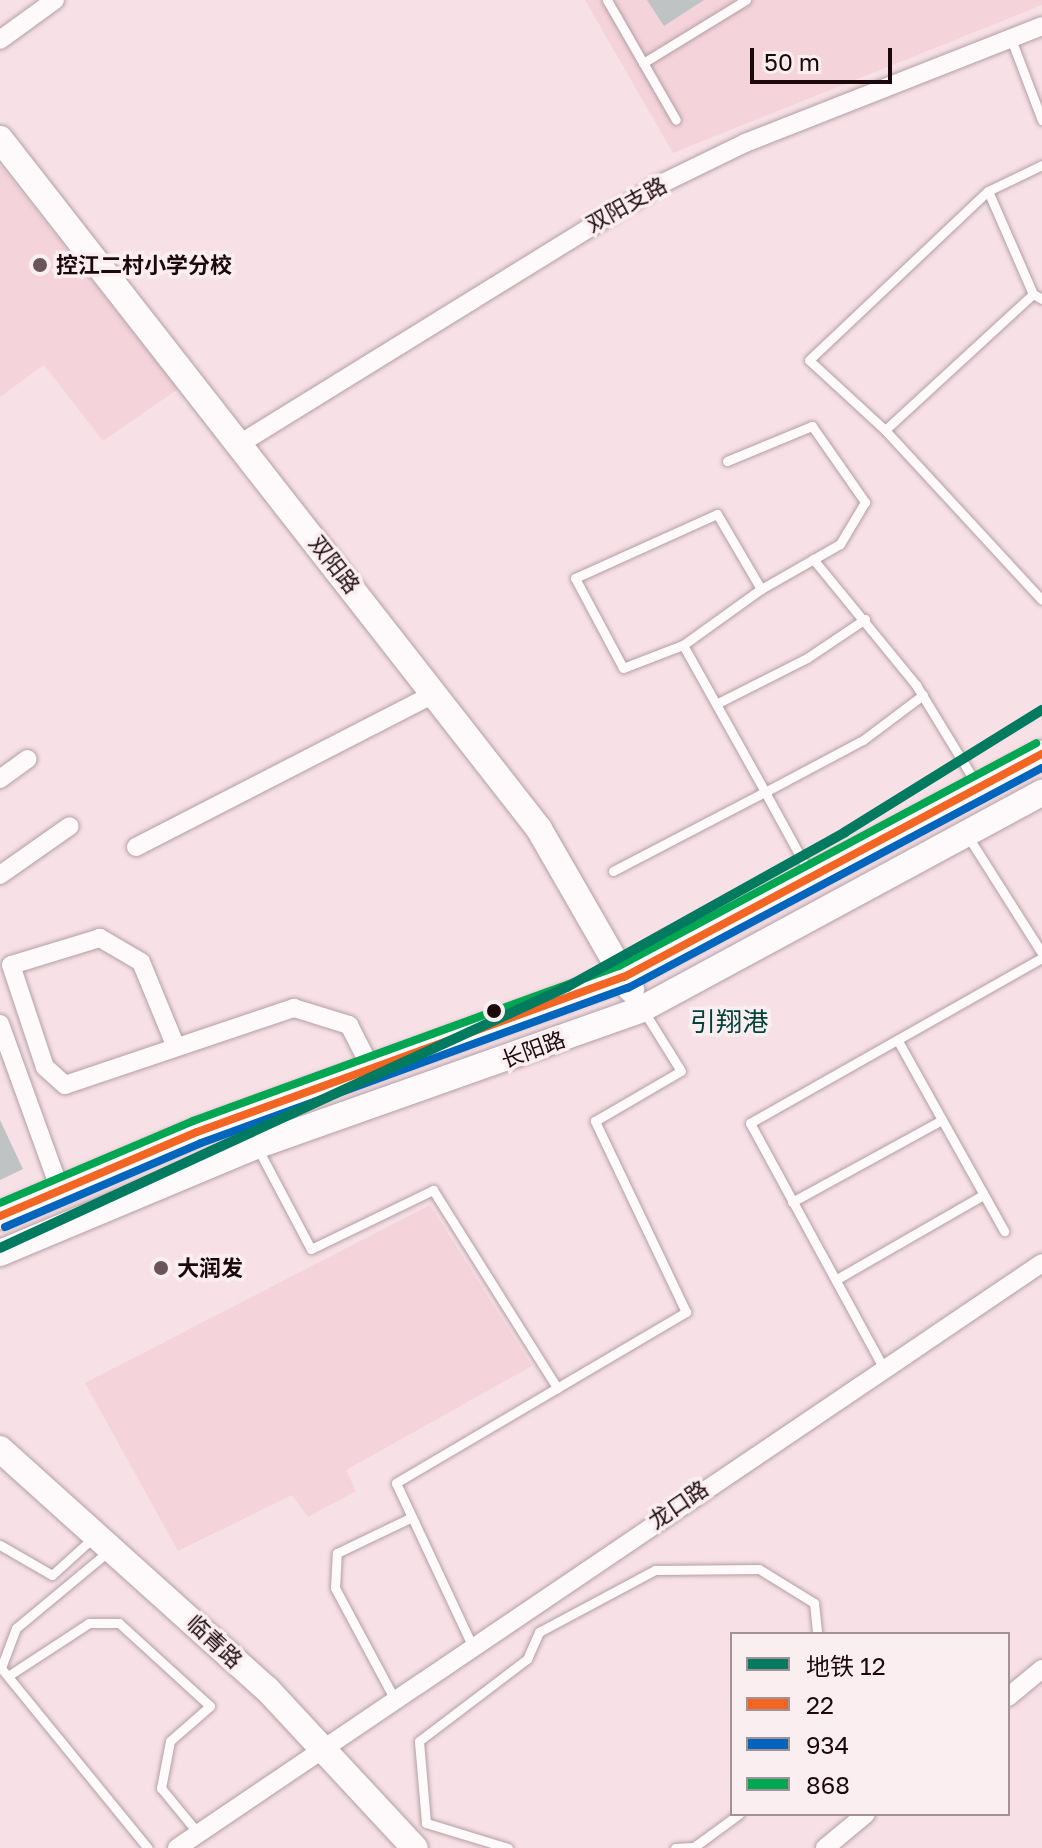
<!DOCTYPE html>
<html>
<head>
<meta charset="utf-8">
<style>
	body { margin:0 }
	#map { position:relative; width:1042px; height:1848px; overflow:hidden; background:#f7e1e7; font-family:"Golos Text","Noto Sans SC",sans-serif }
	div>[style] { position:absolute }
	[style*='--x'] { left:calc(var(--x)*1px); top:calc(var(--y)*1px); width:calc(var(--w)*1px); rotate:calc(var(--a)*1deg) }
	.built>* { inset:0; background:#f4d3db }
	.building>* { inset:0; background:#bfc3c3 }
	.roads { filter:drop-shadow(0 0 2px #b39fa4) drop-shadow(0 0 2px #b39fa4) }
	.lane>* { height:9px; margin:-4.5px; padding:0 4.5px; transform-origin:4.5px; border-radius:4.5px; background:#fefafb }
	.street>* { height:18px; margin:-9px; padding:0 9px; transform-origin:9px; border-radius:9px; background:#fefafb }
	.secondary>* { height:26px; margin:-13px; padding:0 13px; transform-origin:13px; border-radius:13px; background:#fefafb }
	.bus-1>* { height:8px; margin:-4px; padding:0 4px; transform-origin:4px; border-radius:4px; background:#f26522 }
	.bus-2>* { height:8px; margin:-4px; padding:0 4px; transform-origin:4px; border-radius:4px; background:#0065bd }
	.bus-3>* { height:8px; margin:-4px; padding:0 4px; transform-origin:4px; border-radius:4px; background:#00a651 }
	.metro-1>* { height:10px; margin:-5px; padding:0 5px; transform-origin:5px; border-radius:5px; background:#007b5f }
	.dots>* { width:22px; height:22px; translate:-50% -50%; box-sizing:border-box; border:4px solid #fbeef1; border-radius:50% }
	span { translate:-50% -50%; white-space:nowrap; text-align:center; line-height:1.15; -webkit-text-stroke:7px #fbeef1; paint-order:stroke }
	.street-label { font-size:22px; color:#1c090e }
	.poi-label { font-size:22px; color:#1c090e; font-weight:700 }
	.left { translate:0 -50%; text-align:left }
	.quarter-label { font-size:26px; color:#00413a }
	.legend { position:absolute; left:730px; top:1632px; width:280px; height:184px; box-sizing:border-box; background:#fbeef1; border:2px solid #a29296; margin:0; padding:10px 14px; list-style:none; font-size:24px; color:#1c090e }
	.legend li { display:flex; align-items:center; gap:16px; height:40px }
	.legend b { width:40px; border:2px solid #a29296 }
	.scale { position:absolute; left:750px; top:48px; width:142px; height:36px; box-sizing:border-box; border:4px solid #1c090e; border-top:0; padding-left:10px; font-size:24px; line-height:28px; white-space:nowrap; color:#1c090e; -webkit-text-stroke:6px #fbeef1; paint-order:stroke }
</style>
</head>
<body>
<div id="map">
	<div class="built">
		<div style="clip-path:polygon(585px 0,1042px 0,1042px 5px,673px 153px)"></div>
		<div style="clip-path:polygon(0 165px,178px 389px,103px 441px,44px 365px,0 397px)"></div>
		<div style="clip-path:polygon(430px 1205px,532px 1366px,346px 1470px,356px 1491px,308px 1517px,292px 1495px,178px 1551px,85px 1383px)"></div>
	</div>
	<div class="building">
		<div style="clip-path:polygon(647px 0,704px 0,664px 26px)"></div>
		<div style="clip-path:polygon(0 1120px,23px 1169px,0 1180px)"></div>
	</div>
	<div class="roads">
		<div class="lane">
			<div style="--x:607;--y:0;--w:138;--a:60.1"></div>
			<div style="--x:1011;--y:39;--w:87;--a:69.1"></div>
			<div style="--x:643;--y:63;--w:121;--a:-31.5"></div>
			<div style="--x:988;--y:191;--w:60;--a:-25.7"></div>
			<div style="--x:1042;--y:299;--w:10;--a:-151"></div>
			<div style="--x:1033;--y:294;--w:201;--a:137.4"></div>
			<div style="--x:885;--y:430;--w:231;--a:47.3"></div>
			<div style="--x:885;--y:430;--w:103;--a:-137.4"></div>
			<div style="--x:809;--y:360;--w:246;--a:-43.4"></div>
			<div style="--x:988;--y:191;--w:112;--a:66.4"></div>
			<div style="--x:727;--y:461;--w:92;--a:-22.4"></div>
			<div style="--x:812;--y:426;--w:93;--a:55.1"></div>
			<div style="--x:865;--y:502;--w:49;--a:120.8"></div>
			<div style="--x:840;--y:544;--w:91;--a:150.3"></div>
			<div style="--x:813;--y:559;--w:163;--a:50.7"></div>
			<div style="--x:916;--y:685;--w:117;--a:58.6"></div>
			<div style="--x:683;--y:645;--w:96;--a:-35.7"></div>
			<div style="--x:761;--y:589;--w:87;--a:-120.4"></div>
			<div style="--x:717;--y:514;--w:156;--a:155.7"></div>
			<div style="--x:575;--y:578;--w:102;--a:61.9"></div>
			<div style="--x:623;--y:668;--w:64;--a:-21"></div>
			<div style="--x:683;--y:645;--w:168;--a:60.8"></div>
			<div style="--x:765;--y:792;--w:111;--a:-28"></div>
			<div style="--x:863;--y:740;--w:75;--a:-36.9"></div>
			<div style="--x:716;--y:704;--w:102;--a:-26.8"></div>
			<div style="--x:807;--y:658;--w:70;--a:-33.9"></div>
			<div style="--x:967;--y:835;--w:140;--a:57.6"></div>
			<div style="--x:613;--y:871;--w:171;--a:-27.5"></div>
			<div style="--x:765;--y:792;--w:96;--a:61.3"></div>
			<div style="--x:898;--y:1041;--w:218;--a:60.8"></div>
			<div style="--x:258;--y:1149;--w:113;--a:62.1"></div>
			<div style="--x:311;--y:1249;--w:136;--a:-25.8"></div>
			<div style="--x:433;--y:1190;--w:234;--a:57.9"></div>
			<div style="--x:557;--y:1388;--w:187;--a:149.5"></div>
			<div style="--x:396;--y:1483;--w:179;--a:64.9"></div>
			<div style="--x:792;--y:1202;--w:171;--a:-28.7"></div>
			<div style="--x:837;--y:1279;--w:168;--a:-29.9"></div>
			<div style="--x:883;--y:1367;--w:278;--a:-118.6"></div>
			<div style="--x:750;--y:1123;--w:335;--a:-29.5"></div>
			<div style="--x:557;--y:1388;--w:150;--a:-30.5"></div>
			<div style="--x:686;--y:1312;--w:212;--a:-115.5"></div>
			<div style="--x:595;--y:1121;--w:99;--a:-30.2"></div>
			<div style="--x:681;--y:1071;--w:72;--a:-121.9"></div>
			<div style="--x:0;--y:1545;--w:60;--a:30"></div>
			<div style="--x:52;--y:1575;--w:58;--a:-42.2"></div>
			<div style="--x:110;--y:1550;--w:122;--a:140.3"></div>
			<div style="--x:16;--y:1628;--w:43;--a:110.6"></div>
			<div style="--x:1;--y:1668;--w:232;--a:50.8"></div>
			<div style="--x:8;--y:1676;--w:97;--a:-33.2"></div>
			<div style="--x:89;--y:1623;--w:30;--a:0"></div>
			<div style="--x:119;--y:1623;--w:123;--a:42.4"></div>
			<div style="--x:210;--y:1706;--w:53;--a:138.8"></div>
			<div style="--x:170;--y:1741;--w:48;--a:100.8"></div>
			<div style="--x:161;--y:1788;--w:58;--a:50.6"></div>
			<div style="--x:394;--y:1698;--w:125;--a:-118.2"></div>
			<div style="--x:335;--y:1588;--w:35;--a:-87"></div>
			<div style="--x:337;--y:1553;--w:83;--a:-25.6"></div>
			<div style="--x:508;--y:1848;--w:86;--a:-163"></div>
			<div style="--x:426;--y:1823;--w:82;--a:-94.9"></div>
			<div style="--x:419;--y:1741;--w:136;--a:-37.2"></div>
			<div style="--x:527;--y:1659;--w:30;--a:-66"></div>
			<div style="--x:539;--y:1632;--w:132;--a:-28.1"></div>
			<div style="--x:655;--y:1570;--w:104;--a:-0.6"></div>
			<div style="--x:759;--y:1569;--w:65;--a:31.7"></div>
			<div style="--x:814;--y:1603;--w:31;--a:84"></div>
			<div style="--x:675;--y:1848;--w:19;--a:-3"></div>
			<div style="--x:694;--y:1847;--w:56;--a:-36.3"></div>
		</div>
		<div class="street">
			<div style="--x:0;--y:40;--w:68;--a:-36"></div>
			<div style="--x:241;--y:443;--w:491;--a:-31.7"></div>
			<div style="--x:659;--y:185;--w:96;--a:-26"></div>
			<div style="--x:745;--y:143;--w:319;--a:-21.5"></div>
			<div style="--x:0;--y:779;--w:34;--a:-36"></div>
			<div style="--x:136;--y:847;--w:337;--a:-27.2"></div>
			<div style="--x:0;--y:875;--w:85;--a:-35"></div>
			<div style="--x:0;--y:1024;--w:177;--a:70.1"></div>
			<div style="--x:176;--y:1047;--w:92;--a:-112.4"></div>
			<div style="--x:141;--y:962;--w:48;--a:-149.7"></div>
			<div style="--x:100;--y:938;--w:93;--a:163.1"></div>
			<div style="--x:11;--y:965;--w:108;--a:71.6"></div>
			<div style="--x:45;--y:1067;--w:27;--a:42"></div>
			<div style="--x:65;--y:1085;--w:242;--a:-18.6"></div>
			<div style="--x:294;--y:1008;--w:58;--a:17.2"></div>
			<div style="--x:349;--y:1025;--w:48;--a:62.9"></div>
			<div style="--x:1008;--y:1697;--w:44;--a:-39.5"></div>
			<div style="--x:177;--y:1848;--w:1044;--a:-34.07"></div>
			<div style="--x:825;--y:1848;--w:53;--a:-39.7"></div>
		</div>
		<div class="secondary">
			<div style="--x:0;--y:139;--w:876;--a:52"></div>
			<div style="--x:539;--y:829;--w:185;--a:60.1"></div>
			<div style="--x:0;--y:1216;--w:214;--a:-23.1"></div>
			<div style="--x:197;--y:1132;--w:454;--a:-20"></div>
			<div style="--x:624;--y:977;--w:474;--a:-28.1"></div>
			<div style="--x:0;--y:1253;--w:277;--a:-22.7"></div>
			<div style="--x:256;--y:1146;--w:410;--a:-19.5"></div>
			<div style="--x:642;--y:1009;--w:455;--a:-28.4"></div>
			<div style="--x:0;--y:1449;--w:359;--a:42"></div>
			<div style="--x:267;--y:1689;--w:217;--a:47.1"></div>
		</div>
	</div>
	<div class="bus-1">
		<div style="--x:0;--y:1216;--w:214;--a:-23.1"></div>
		<div style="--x:197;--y:1132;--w:454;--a:-20"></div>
		<div style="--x:624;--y:977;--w:474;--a:-28.1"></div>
	</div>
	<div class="bus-2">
		<div style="--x:5;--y:1227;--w:213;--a:-23.2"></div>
		<div style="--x:201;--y:1143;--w:454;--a:-20"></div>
		<div style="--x:628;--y:988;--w:469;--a:-28"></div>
	</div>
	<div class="bus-3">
		<div style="--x:0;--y:1203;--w:210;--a:-23"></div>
		<div style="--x:193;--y:1121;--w:453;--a:-20"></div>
		<div style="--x:619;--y:966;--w:473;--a:-28.1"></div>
	</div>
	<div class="metro-1">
		<div style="--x:0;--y:1248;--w:624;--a:-24.72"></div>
		<div style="--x:567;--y:987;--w:318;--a:-29.1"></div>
		<div style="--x:845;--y:832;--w:232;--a:-31.8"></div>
	</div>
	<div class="dots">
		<div style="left:40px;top:265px;background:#69555a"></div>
		<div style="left:494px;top:1011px;background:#1c090e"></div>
		<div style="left:161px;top:1268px;background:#69555a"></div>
	</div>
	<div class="street-label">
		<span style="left:626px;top:204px;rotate:-29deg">双阳支路</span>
		<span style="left:335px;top:564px;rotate:52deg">双阳路</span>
		<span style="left:533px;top:1049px;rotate:-20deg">长阳路</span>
		<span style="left:678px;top:1504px;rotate:-34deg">龙口路</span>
		<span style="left:215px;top:1641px;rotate:43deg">临青路</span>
	</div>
	<div class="poi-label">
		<span class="left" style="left:56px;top:265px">控江二村小学分校</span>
		<span class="left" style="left:177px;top:1268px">大润发</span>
	</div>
	<div class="quarter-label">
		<span style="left:729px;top:1022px">引翔港</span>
	</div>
	<ul class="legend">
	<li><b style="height:10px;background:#007b5f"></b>地铁 12</li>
	<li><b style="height:10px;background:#f26522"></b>22</li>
	<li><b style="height:10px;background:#0065bd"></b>934</li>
	<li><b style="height:10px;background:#00a651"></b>868</li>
	</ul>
	<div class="scale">50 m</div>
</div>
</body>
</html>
